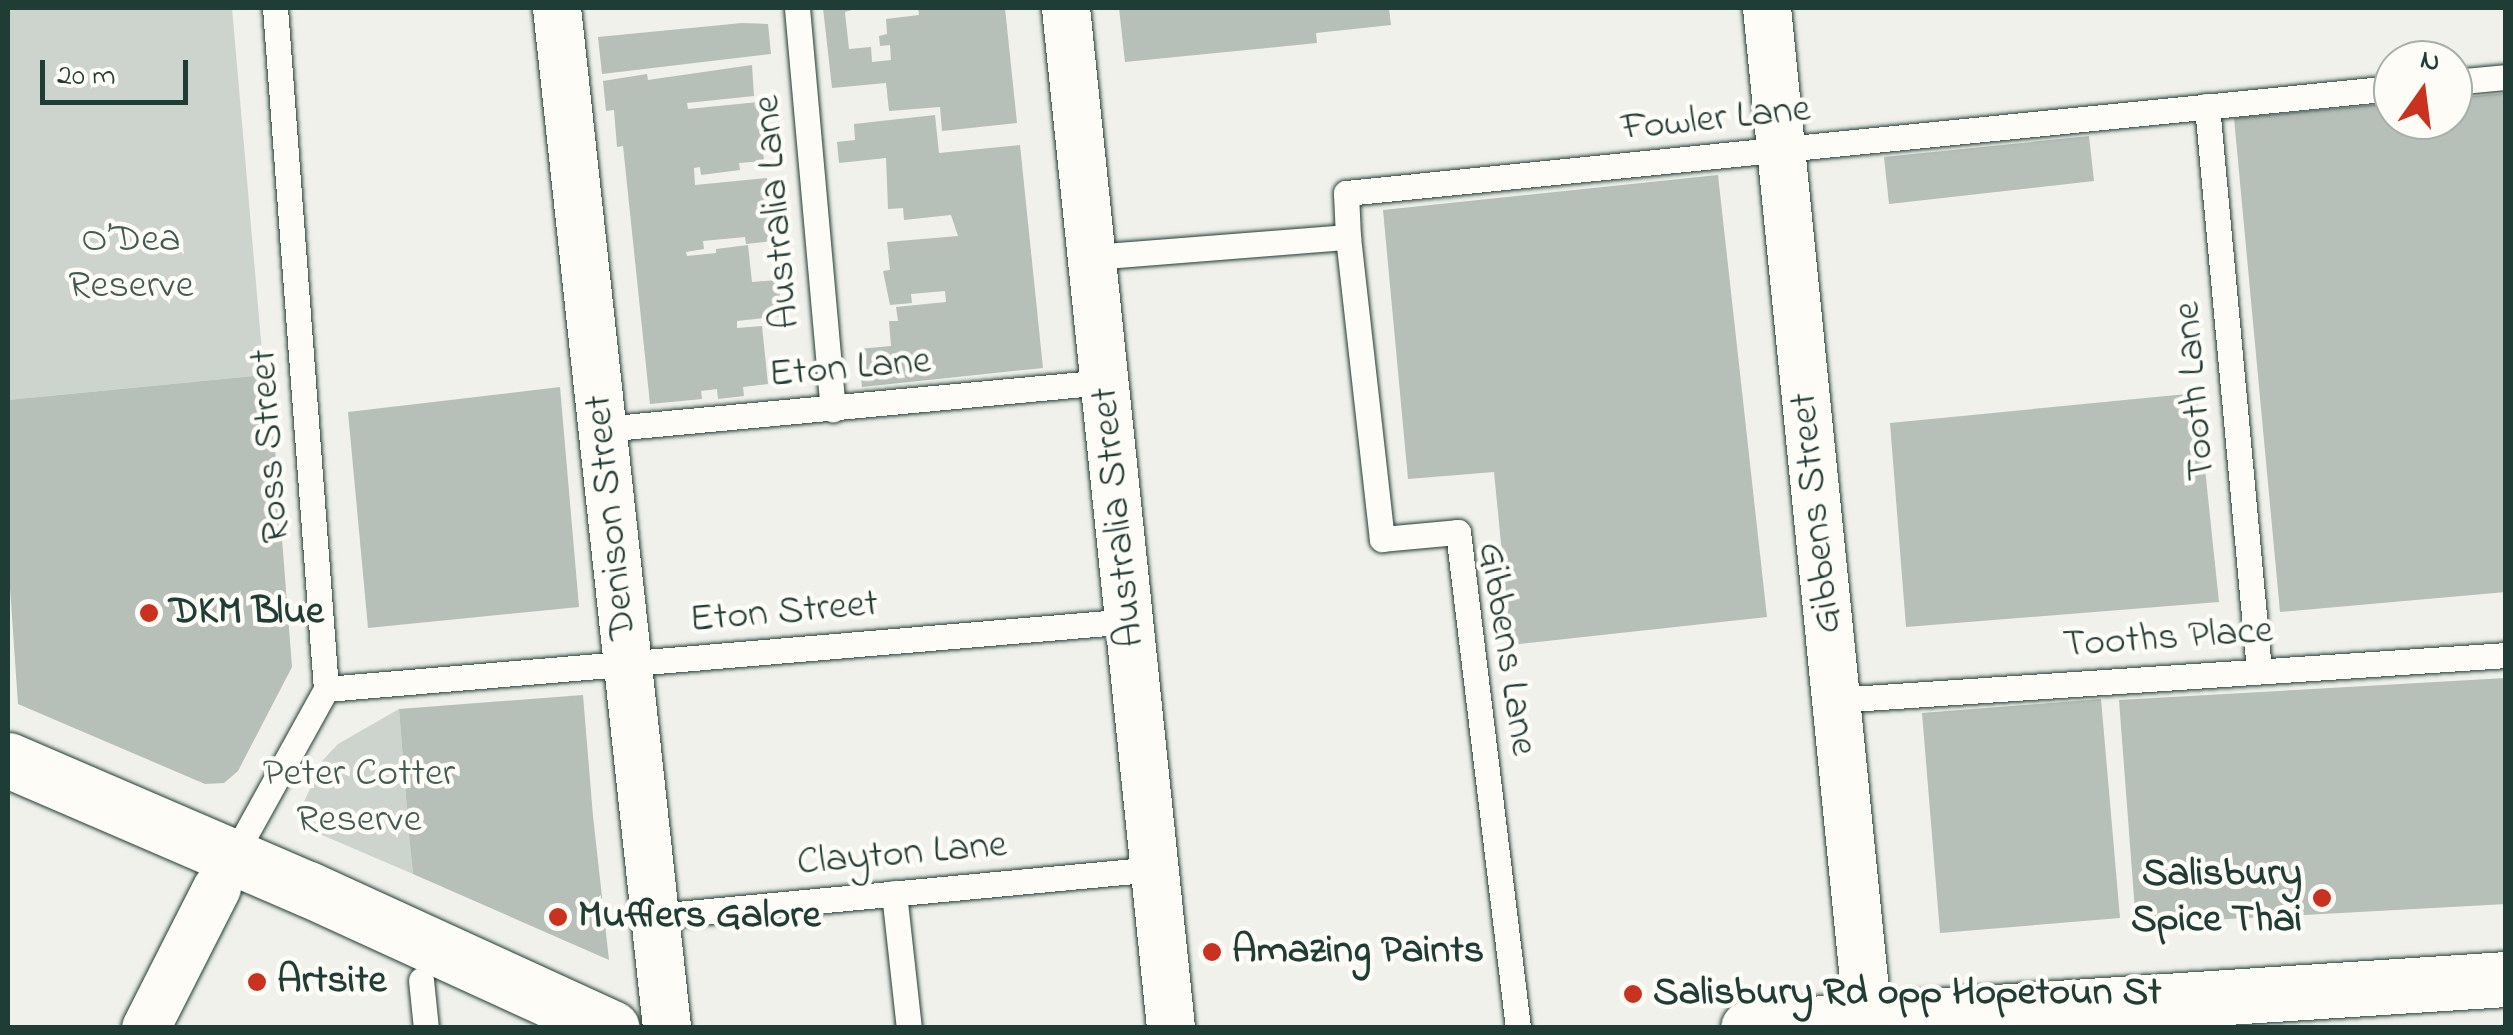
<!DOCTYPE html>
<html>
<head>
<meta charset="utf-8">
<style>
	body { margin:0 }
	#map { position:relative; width:2513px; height:1035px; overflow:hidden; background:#f0f1eb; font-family:"Indie Flower",sans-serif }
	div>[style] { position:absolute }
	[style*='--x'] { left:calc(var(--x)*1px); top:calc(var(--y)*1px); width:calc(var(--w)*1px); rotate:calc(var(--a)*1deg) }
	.green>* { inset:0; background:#cdd3cd }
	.building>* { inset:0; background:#b6bfb8 }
	.roads { filter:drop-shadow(0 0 2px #1f3d34) drop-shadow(0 0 2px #1f3d34) }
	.lane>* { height:25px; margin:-12.5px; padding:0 12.5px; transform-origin:12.5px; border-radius:12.5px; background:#fdfcf7 }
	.street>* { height:48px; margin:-24px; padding:0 24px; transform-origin:24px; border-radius:24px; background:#fdfcf7 }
	.secondary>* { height:55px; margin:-27.5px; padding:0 27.5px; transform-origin:27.5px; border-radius:27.5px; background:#fdfcf7 }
	.dots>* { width:28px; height:28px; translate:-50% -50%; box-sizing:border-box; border:5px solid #fdfcf7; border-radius:50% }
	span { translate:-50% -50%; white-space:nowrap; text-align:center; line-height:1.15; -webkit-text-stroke:9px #fdfcf7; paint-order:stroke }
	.street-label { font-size:40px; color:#1f3d34 }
	.park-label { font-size:40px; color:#425b53 }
	.poi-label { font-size:40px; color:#1f3d34; font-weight:700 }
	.left { translate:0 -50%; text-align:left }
	.right { translate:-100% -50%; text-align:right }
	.frame { position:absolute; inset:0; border:10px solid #1f3d34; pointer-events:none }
	.north { position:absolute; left:2373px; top:40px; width:100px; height:100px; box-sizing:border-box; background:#fdfcf7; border:2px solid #a4b0a9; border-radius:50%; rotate:14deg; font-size:28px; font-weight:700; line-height:40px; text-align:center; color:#1f3d34 }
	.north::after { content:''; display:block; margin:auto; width:35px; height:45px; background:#c8321e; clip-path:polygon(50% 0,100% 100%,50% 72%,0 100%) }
	.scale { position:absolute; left:40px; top:60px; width:148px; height:45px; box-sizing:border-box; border:5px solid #1f3d34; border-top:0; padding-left:12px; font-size:30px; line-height:35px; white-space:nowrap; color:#1f3d34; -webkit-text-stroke:8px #fdfcf7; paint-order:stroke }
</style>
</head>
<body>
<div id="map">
	<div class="green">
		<div style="clip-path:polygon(8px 8px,232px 8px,264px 375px,8px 400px)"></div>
		<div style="clip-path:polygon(399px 709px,409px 835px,413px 874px,308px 829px,303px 804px,323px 760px,338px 744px)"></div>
	</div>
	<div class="building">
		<div style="clip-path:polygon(823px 8px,859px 8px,845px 12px,849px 49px,871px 47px,872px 62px,891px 60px,890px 45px,880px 46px,879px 36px,887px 34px,886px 19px,919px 15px,918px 8px,1005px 8px,1017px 123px,942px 131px,940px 107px,889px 111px,886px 83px,832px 88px)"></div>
		<div style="clip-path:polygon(1119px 8px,1389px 8px,1391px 25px,1316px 33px,1317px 43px,1125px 62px)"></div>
		<div style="clip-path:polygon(742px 23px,768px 24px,771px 54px,602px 74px,598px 37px)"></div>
		<div style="clip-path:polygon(752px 65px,754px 96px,687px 103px,688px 109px,758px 102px,764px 161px,739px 163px,740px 170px,701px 175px,700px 167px,694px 168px,695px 185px,767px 178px,773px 241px,746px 244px,745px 237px,703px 241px,704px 249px,686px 252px,687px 256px,716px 253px,716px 249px,748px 245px,752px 282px,778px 280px,782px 316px,737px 321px,737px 328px,762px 326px,768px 384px,743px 387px,744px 396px,718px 399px,717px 389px,701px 391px,702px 399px,650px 404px,623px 146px,617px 147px,614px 110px,606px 111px,603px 81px,647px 74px,648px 80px)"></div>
		<div style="clip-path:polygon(2506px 93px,2506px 592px,2280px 612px,2234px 118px,2393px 103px,2393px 120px,2453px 120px,2453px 98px)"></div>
		<div style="clip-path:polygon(935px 115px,939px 153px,1020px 145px,1043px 368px,862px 387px,858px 349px,891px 346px,889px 321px,898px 321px,896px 307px,946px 302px,945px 291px,911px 294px,912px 303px,890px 305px,883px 271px,890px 270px,887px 242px,958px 236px,951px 215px,904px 220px,903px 208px,888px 209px,886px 158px,839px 163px,837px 142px,855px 140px,854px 124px)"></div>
		<div style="clip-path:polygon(2089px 136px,2094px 181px,1889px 204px,1884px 157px)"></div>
		<div style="clip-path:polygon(1718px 175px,1767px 617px,1511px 645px,1494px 472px,1408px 479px,1383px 210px)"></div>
		<div style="clip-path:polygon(264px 375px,267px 411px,272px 411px,292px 667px,238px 771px,224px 783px,205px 784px,18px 704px,8px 559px,8px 400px)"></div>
		<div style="clip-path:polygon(560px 387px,579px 607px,368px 628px,348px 412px)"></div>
		<div style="clip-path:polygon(2197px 393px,2219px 602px,1906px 627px,1890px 423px)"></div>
		<div style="clip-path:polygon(2506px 678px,2506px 904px,2136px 924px,2119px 700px)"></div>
		<div style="clip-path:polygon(583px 695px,593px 816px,609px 960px,413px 874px,409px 835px,399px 709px)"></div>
		<div style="clip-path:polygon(2101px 699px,2120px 918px,1940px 933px,1922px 713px)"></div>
	</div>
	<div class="roads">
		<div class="lane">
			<div style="--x:797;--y:8;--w:403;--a:84.9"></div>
			<div style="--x:2453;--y:82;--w:53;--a:-5.4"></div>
			<div style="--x:2207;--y:106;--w:566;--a:84.73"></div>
			<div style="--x:1348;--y:237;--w:304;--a:83.6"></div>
			<div style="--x:1382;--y:539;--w:76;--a:-5.3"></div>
			<div style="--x:1458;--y:532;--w:500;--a:83.1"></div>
			<div style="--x:1092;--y:257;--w:257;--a:-4.5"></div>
			<div style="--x:1348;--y:237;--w:44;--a:-92.6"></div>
			<div style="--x:1346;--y:193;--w:1052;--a:-5.73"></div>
			<div style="--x:603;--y:429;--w:504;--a:-5.35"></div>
			<div style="--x:326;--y:689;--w:807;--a:-4.83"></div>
			<div style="--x:1836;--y:700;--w:672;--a:-3.84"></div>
			<div style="--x:233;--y:857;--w:192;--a:-61"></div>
			<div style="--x:326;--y:689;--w:683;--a:-94.28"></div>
			<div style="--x:894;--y:893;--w:136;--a:83.7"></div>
			<div style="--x:656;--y:916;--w:501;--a:-5.38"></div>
			<div style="--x:421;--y:980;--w:48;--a:84.1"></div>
		</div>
		<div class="street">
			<div style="--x:557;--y:8;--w:1026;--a:83.84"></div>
			<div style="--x:1066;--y:8;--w:1025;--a:84.12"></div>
			<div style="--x:1767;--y:8;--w:1016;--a:84.3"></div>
			<div style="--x:146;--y:1028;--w:157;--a:-63.1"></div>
		</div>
		<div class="secondary">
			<div style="--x:8;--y:760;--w:327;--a:23.3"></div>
			<div style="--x:308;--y:889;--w:334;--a:24.6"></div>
			<div style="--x:1748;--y:1028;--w:760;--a:-3.7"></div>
		</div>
	</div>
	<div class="dots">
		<div style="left:149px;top:613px;background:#c8321e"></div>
		<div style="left:2322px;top:898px;background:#c8321e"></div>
		<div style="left:558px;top:917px;background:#c8321e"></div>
		<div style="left:1212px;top:952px;background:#c8321e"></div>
		<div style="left:257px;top:982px;background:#c8321e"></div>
		<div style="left:1633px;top:994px;background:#c8321e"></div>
	</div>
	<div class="street-label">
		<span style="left:1716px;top:120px;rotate:-6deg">Fowler Lane</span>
		<span style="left:778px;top:212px;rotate:-95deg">Australia Lane</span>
		<span style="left:850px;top:369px;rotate:-5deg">Eton Lane</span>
		<span style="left:2196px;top:391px;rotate:-95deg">Tooth Lane</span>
		<span style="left:271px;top:446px;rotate:-94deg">Ross Street</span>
		<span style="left:1817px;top:513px;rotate:-96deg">Gibbens Street</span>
		<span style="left:612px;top:517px;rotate:-96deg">Denison Street</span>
		<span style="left:1119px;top:517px;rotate:-96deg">Australia Street</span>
		<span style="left:784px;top:613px;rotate:-5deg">Eton Street</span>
		<span style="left:2168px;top:639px;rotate:-4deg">Tooths Place</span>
		<span style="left:1506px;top:649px;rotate:81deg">Gibbens Lane</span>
		<span style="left:902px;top:855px;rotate:-5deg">Clayton Lane</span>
	</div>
	<div class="park-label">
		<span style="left:131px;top:264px">O’Dea<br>Reserve</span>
		<span style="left:359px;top:798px">Peter Cotter<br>Reserve</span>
	</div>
	<div class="poi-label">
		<span class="left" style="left:169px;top:613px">DKM Blue</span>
		<span class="right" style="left:2302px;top:898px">Salisbury<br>Spice Thai</span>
		<span class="left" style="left:578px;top:917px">Mufflers Galore</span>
		<span class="left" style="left:1232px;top:952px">Amazing Paints</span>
		<span class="left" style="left:277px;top:982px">Artsite</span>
		<span class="left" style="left:1653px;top:994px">Salisbury Rd opp Hopetoun St</span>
	</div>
	<div class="frame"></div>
	<div class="north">N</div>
	<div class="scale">20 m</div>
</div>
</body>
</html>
